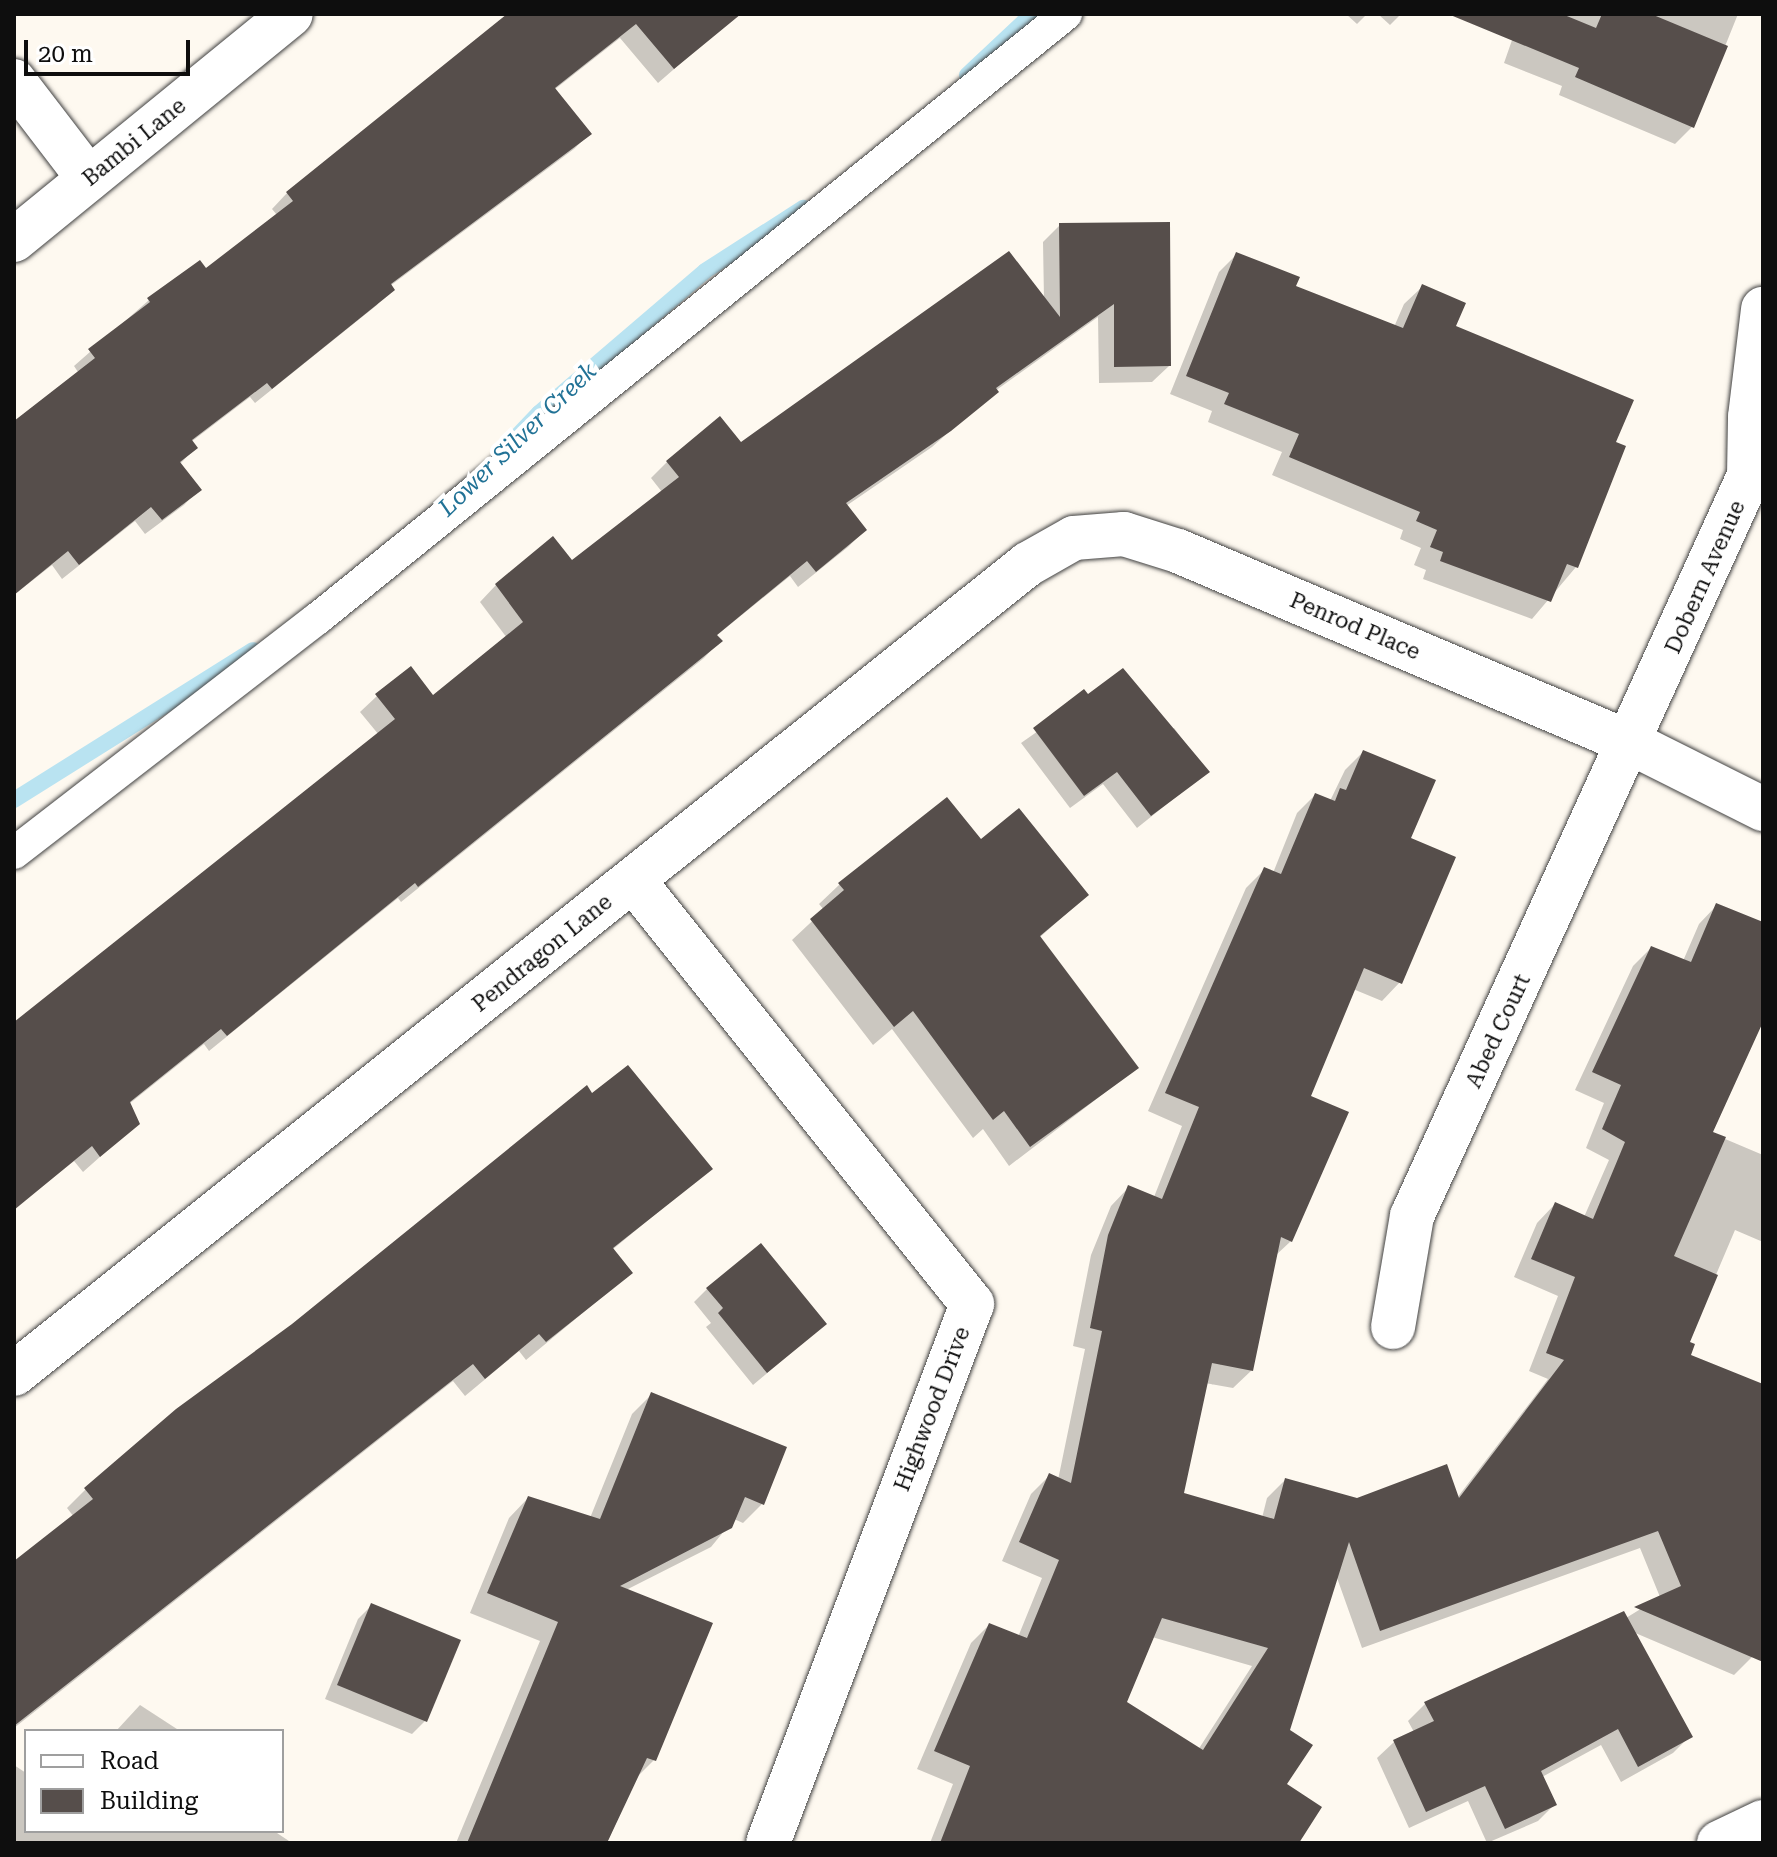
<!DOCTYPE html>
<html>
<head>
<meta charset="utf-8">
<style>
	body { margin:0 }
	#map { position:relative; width:1777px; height:1857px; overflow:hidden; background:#fef9f0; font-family:"Roboto Serif",serif }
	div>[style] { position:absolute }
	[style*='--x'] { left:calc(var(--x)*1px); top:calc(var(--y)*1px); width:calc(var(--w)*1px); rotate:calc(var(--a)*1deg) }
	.shadow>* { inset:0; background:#0003 }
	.stream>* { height:16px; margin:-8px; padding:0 8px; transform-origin:8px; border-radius:8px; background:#b9e3f1 }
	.building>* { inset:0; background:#564e4b }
	.roads { filter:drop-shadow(0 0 2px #414141) drop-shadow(0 0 2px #414141) }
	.service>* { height:32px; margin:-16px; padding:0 16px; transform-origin:16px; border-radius:16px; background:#fff }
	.minor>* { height:44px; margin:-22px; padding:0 22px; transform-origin:22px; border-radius:22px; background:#fff }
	span { translate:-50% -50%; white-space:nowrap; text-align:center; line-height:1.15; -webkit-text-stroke:8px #fff; paint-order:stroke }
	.street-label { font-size:22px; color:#0e0e0e }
	.water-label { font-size:24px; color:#217296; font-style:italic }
	.frame { position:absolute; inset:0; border:16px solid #0e0e0e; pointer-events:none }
	.legend { position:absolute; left:24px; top:1729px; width:260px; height:104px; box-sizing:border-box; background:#fff; border:2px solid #9f9f9f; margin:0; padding:10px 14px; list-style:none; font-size:24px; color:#0e0e0e }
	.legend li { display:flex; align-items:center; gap:16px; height:40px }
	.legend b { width:40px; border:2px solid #9f9f9f }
	.scale { position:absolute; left:24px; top:40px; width:166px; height:36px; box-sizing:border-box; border:4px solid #0e0e0e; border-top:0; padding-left:10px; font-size:24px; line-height:28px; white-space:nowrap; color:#0e0e0e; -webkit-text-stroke:6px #fff; paint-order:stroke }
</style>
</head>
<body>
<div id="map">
	<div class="shadow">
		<div style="clip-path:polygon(512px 14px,717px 14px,726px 24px,658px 83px,620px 38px,554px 90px,589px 134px,574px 149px,390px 286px,377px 305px,255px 403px,250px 397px,191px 442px,195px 448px,180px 464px,199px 489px,184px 505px,145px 534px,135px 521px,62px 579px,52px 565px,14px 595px,14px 423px,78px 372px,74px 366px,149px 300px,205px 271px,277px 215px,272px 209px,287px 193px)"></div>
		<div style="clip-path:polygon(1346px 14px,1367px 14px,1357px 24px)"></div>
		<div style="clip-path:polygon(1378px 14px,1401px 14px,1390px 25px)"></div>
		<div style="clip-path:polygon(1527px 14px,1738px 14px,1693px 126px,1675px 144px,1559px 95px,1562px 86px,1504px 63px,1518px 23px)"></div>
		<div style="clip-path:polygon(1060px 225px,1169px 366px,1152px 382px,1099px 383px,1098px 317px,995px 391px,932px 447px,846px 506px,865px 530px,848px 547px,798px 587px,790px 576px,716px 636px,720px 641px,704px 658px,401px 902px,398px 898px,209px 1051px,204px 1044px,129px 1104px,138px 1123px,83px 1172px,74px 1161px,14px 1209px,14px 1025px,379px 735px,360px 712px,377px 696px,433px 698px,507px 638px,480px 602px,496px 585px,572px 563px,662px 492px,651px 478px,667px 462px,740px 445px,1044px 300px,1043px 242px)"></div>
		<div style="clip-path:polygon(1237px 254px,1294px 287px,1394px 327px,1404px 304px,1422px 287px,1454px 327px,1613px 443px,1576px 567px,1532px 619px,1423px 579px,1426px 570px,1414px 565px,1421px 548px,1400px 539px,1403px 530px,1272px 475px,1282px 452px,1208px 422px,1212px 411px,1170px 394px,1219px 272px)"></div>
		<div style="clip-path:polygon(1088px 696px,1169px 731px,1174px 728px,1207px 772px,1137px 828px,1103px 784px,1070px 808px,1021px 743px)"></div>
		<div style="clip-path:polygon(evenodd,1363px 752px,1409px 840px,1400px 982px,1382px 1001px,1353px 989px,1308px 1097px,1291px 1241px,1275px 1256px,1252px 1370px,1233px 1388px,1205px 1383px,1181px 1495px,1262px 1518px,1267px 1498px,1285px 1480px,1357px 1500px,1457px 1498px,1548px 1379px,1529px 1371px,1558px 1296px,1514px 1277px,1537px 1223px,1555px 1204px,1584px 1217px,1609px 1160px,1586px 1148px,1604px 1103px,1575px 1090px,1633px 966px,1651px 948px,1683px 961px,1699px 924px,1717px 905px,1763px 924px,1763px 1013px,1711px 1133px,1763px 1155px,1763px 1242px,1735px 1230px,1687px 1343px,1688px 1356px,1761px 1385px,1763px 1380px,1763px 1632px,1752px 1657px,1734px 1675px,1633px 1632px,1690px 1736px,1673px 1753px,1621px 1782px,1601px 1745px,1542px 1777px,1555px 1804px,1538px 1821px,1487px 1843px,1468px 1801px,1409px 1828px,1377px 1758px,1394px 1742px,1414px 1732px,1408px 1721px,1425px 1704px,1626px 1618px,1660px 1597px,1640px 1548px,1362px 1648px,1336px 1575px,1288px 1731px,1284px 1785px,1296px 1843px,930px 1843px,953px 1784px,917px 1769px,971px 1643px,989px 1625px,1018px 1637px,1042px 1578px,1002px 1561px,1031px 1494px,1049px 1476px,1058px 1480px,1085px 1349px,1073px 1346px,1091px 1255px,1111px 1206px,1129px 1187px,1154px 1197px,1182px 1126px,1148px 1111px,1246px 888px,1264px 870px,1273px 873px,1297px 813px,1315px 795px,1330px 801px,1345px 770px,1363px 752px,1152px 1637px,1252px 1666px,1198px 1750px,1125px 1703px,1152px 1637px)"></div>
		<div style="clip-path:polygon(947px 800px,980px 842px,1087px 895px,1039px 938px,1137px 1068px,1009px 1166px,983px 1129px,973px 1138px,892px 1029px,873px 1045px,792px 940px,824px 910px,819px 904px,839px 885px)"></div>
		<div style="clip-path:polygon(592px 1096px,710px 1169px,612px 1250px,631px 1273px,526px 1360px,519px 1351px,465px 1396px,453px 1381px,14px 1728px,14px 1564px,74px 1517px,67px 1508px,86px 1489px)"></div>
		<div style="clip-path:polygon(707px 1289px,825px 1324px,753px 1385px,706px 1327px,711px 1323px,694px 1302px)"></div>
		<div style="clip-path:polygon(652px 1394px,762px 1504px,743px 1523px,734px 1519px,711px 1547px,626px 1590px,654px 1760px,636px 1778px,607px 1843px,456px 1843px,540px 1641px,470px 1613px,509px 1518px,528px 1498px,590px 1518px,632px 1414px)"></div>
		<div style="clip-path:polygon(371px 1606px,425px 1721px,412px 1734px,325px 1699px,358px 1619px)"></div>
		<div style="clip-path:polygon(140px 1705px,180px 1731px,116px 1731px)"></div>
		<div style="clip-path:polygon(14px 1765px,26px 1773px,26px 1831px,274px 1831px,292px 1843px,14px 1843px)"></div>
	</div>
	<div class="stream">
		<div style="--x:967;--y:75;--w:89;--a:-43.2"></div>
		<div style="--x:499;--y:455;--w:58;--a:-46.4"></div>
		<div style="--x:539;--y:413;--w:218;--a:-40.5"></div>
		<div style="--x:705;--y:271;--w:117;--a:-32.7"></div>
		<div style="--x:14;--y:800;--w:282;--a:-32.1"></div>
	</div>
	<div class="building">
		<div style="clip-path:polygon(507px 14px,741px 14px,674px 69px,636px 24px,555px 88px,592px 134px,391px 284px,395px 290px,272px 389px,267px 383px,192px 440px,198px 448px,180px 462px,202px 490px,162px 520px,151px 507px,79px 565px,68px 551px,14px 595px,14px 421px,95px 358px,88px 349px,150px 302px,147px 298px,200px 260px,206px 268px,293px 201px,286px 192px)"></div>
		<div style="clip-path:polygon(1448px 14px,1562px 14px,1596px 28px,1602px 14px,1651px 14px,1728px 46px,1694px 128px,1575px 77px,1579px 68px)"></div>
		<div style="clip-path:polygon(1170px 222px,1171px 366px,1114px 367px,1114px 304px,996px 388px,999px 392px,951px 431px,846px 503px,867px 530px,816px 572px,807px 561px,717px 635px,723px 641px,418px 887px,415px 883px,227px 1036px,221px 1029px,130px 1102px,140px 1124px,100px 1157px,92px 1146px,14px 1210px,14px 1022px,395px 719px,375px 694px,411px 666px,433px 695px,523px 622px,495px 584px,553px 536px,572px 560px,679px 477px,666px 461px,720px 416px,741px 442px,1009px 251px,1060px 317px,1059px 223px)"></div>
		<div style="clip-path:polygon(1236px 252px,1300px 277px,1296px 286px,1403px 328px,1422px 284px,1466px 303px,1456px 326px,1634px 400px,1616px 442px,1626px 446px,1578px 568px,1567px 564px,1551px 602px,1440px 561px,1443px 552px,1430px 547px,1437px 530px,1416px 521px,1420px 512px,1289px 457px,1299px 434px,1224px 404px,1229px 393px,1186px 376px)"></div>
		<div style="clip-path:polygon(1123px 668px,1210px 772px,1151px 816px,1117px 772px,1084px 796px,1033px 728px,1084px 689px,1088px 694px)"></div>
		<div style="clip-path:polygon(evenodd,1363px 750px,1436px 780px,1411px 838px,1456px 857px,1402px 984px,1364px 968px,1311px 1096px,1349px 1112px,1292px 1242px,1281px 1237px,1253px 1371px,1212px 1363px,1184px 1493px,1274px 1519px,1285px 1478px,1357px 1498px,1447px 1464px,1459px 1498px,1564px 1360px,1546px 1353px,1575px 1277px,1531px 1259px,1555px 1202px,1593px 1219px,1625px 1142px,1602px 1129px,1621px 1085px,1592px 1072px,1651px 946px,1691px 962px,1716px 903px,1763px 922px,1763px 1022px,1713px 1132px,1726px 1137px,1674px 1256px,1718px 1275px,1690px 1342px,1695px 1344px,1691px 1355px,1763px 1384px,1763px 1662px,1634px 1607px,1681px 1586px,1658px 1531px,1380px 1631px,1349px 1542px,1290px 1730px,1313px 1745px,1287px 1784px,1322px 1807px,1299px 1843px,940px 1843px,970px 1766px,934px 1751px,989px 1623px,1027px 1638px,1059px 1560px,1019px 1542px,1049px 1473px,1071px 1483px,1102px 1331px,1090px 1328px,1108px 1235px,1128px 1185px,1162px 1199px,1199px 1107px,1165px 1093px,1264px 867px,1281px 874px,1315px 793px,1335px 801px,1340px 788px,1346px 790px,1363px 750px,1162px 1618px,1268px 1648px,1203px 1750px,1127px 1702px,1162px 1618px)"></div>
		<div style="clip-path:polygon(947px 797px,981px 839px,1019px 808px,1089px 895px,1040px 936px,1139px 1068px,1030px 1147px,1004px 1111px,993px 1120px,913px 1011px,894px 1027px,810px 919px,844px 890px,838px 883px)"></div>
		<div style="clip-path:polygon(628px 1065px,713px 1169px,613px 1248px,633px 1273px,546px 1342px,539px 1334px,485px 1379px,473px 1364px,14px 1726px,14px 1561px,93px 1499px,84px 1488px,176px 1409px,292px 1324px,587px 1085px,592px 1093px)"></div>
		<div style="clip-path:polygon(761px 1243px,827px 1324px,767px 1373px,718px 1313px,723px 1308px,706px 1288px)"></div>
		<div style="clip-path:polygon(651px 1392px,787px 1447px,764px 1505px,745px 1497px,732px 1528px,620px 1586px,713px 1623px,656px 1761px,647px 1758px,607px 1843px,467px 1843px,558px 1622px,487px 1593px,528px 1496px,600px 1519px)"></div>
		<div style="clip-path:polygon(371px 1603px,461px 1640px,427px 1722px,337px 1685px)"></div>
		<div style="clip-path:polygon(1624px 1611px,1693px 1737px,1638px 1767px,1618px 1729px,1541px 1771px,1557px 1805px,1505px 1829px,1485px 1786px,1426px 1812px,1393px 1740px,1434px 1721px,1424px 1702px)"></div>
	</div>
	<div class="roads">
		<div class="service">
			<div style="--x:14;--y:853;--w:383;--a:-37.7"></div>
			<div style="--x:317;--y:619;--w:963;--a:-38.93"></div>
		</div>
		<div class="minor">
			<div style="--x:14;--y:81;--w:123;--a:52.6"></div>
			<div style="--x:14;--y:240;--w:357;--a:-39.2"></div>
			<div style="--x:633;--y:880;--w:543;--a:51.36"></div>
			<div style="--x:972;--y:1304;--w:576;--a:110.73"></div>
			<div style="--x:1393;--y:1327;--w:113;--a:-80.3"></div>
			<div style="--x:1412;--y:1216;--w:813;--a:-65.52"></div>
			<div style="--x:1749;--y:476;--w:59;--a:-89"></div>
			<div style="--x:1750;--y:417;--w:109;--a:-83.1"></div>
			<div style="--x:14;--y:1374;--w:1298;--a:-38.62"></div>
			<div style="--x:1028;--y:564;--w:53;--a:-29.5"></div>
			<div style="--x:1074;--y:538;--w:50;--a:-4.6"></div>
			<div style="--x:1124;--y:534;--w:57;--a:17.5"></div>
			<div style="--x:1178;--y:551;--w:492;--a:23"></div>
			<div style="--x:1631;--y:743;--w:148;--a:26.6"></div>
			<div style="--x:1719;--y:1843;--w:49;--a:-25.5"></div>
		</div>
	</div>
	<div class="street-label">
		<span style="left:134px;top:142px;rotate:-39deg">Bambi Lane</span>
		<span style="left:1705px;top:577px;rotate:-66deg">Dobern Avenue</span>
		<span style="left:1355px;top:626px;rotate:23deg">Penrod Place</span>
		<span style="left:542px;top:953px;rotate:-39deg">Pendragon Lane</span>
		<span style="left:1498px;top:1031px;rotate:-65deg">Abed Court</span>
		<span style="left:932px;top:1409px;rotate:-69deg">Highwood Drive</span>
	</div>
	<div class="water-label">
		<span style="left:518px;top:440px;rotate:-44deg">Lower Silver Creek</span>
	</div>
	<div class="frame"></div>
	<ul class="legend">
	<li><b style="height:10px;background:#fff"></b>Road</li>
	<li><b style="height:22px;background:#564e4b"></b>Building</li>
	</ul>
	<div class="scale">20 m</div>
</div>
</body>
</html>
